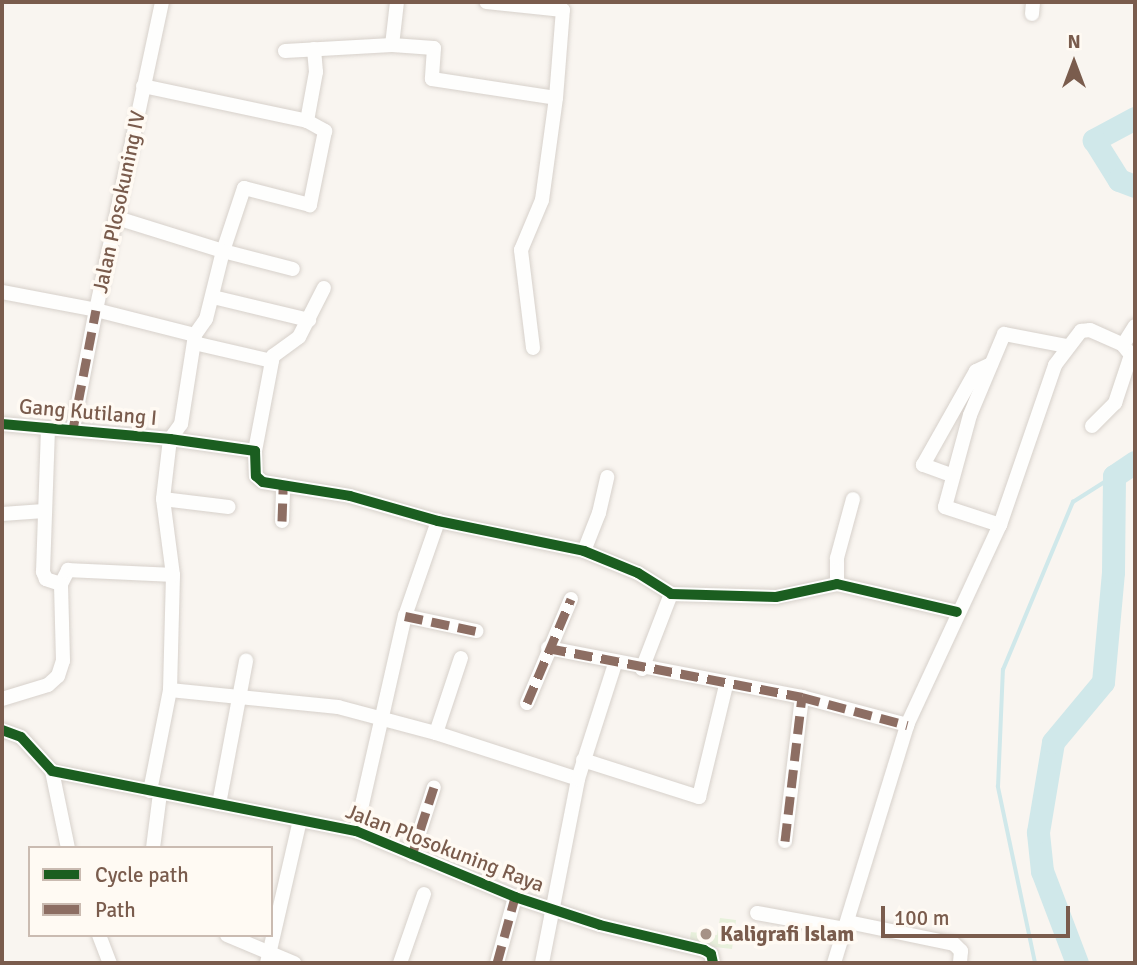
<!DOCTYPE html>
<html>
<head>
<meta charset="utf-8">
<style>
	body { margin:0 }
	#map { position:relative; width:1137px; height:965px; overflow:hidden; background:#f9f5f0; font-family:Signika,sans-serif }
	div>[style] { position:absolute }
	[style*='--x'] { left:calc(var(--x)*1px); top:calc(var(--y)*1px); width:calc(var(--w)*1px); rotate:calc(var(--a)*1deg) }
	.green>* { inset:0; background:#e7f0db }
	.stream>* { height:3.5px; margin:-1.75px; padding:0 1.75px; transform-origin:1.75px; border-radius:1.75px; background:#d0e8ea }
	.river>* { height:23px; margin:-11.5px; padding:0 11.5px; transform-origin:11.5px; border-radius:11.5px; background:#d0e8ea }
	.roads { filter:drop-shadow(0 0 2px #d7d1cb) drop-shadow(0 0 2px #d7d1cb) }
	.minor>* { height:14px; margin:-7px; padding:0 7px; transform-origin:7px; border-radius:7px; background:#fefefd }
	.quiet>* { height:9px; margin-top:-4.5px; transform-origin:0; background:repeating-linear-gradient(90deg,#8d6e63 0 18px,transparent 0 27px) }
	.cycleway>* { height:10px; margin:-5px; padding:0 5px; transform-origin:5px; border-radius:5px; background:#1b5e20 }
	.dots>* { width:19px; height:19px; translate:-50% -50%; box-sizing:border-box; border:4px solid #fffaf3; border-radius:50% }
	span { translate:-50% -50%; white-space:nowrap; text-align:center; line-height:1.15; -webkit-text-stroke:7px #fffaf3; paint-order:stroke }
	.street-label { font-size:21px; color:#7a5c4d }
	.poi-label { font-size:21px; color:#7a5c4d; font-weight:700 }
	.left { translate:0 -50%; text-align:left }
	.frame { position:absolute; inset:0; border:4px solid #7a5c4d; pointer-events:none }
	.legend { position:absolute; left:28px; top:846px; width:245px; height:91px; box-sizing:border-box; background:#fffaf3; border:2px solid #cabbb1; margin:0; padding:9px 12px; list-style:none; font-size:21px; color:#7a5c4d }
	.legend li { display:flex; align-items:center; gap:14px; height:35px }
	.legend b { width:35px; border:2px solid #cabbb1 }
	.north { position:absolute; left:1039px; top:28px; width:70px; height:70px; -webkit-text-stroke:5px #fffaf3; paint-order:stroke; rotate:0deg; font-size:19px; font-weight:700; line-height:28px; text-align:center; color:#7a5c4d }
	.north::after { content:''; display:block; margin:auto; width:24px; height:32px; background:#7a5c4d; clip-path:polygon(50% 0,100% 100%,50% 72%,0 100%) }
	.scale { position:absolute; left:881px; top:906px; width:189px; height:32px; box-sizing:border-box; border:4px solid #7a5c4d; border-top:0; padding-left:9px; font-size:21px; line-height:24px; white-space:nowrap; color:#7a5c4d; -webkit-text-stroke:5px #fffaf3; paint-order:stroke }
</style>
</head>
<body>
<div id="map">
	<div class="green">
		<div style="clip-path:polygon(720px 918px,736px 920px,732px 949px,689px 944px,691px 932px,717px 935px)"></div>
	</div>
	<div class="stream">
		<div style="--x:1035;--y:963;--w:180;--a:-101.9"></div>
		<div style="--x:998;--y:787;--w:117;--a:-87.6"></div>
		<div style="--x:1003;--y:670;--w:182;--a:-67.4"></div>
		<div style="--x:1073;--y:502;--w:49;--a:-32.4"></div>
	</div>
	<div class="river">
		<div style="--x:1135;--y:118;--w:47;--a:151.8"></div>
		<div style="--x:1094;--y:140;--w:47;--a:58"></div>
		<div style="--x:1119;--y:180;--w:17;--a:21"></div>
		<div style="--x:1077;--y:963;--w:98;--a:-110.8"></div>
		<div style="--x:1042;--y:871;--w:39;--a:-96"></div>
		<div style="--x:1038;--y:832;--w:91;--a:-80.5"></div>
		<div style="--x:1053;--y:742;--w:78;--a:-50.2"></div>
		<div style="--x:1103;--y:682;--w:110;--a:-84.8"></div>
		<div style="--x:1113;--y:572;--w:96;--a:-89.4"></div>
		<div style="--x:1114;--y:476;--w:25;--a:-34"></div>
	</div>
	<div class="roads">
		<div class="minor">
			<div style="--x:397;--y:2;--w:43;--a:96.6"></div>
			<div style="--x:392;--y:45;--w:42;--a:4.1"></div>
			<div style="--x:434;--y:48;--w:31;--a:94"></div>
			<div style="--x:432;--y:79;--w:125;--a:8.7"></div>
			<div style="--x:556;--y:98;--w:88;--a:-85.5"></div>
			<div style="--x:563;--y:10;--w:77;--a:-174.1"></div>
			<div style="--x:1032;--y:14;--w:12;--a:-85"></div>
			<div style="--x:285;--y:51;--w:107;--a:-3.2"></div>
			<div style="--x:143;--y:86;--w:168;--a:12"></div>
			<div style="--x:307;--y:121;--w:21;--a:29"></div>
			<div style="--x:325;--y:131;--w:76;--a:101.5"></div>
			<div style="--x:310;--y:205;--w:68;--a:-165.6"></div>
			<div style="--x:244;--y:188;--w:66;--a:108.4"></div>
			<div style="--x:223;--y:251;--w:72;--a:14.4"></div>
			<div style="--x:307;--y:121;--w:50;--a:-79.6"></div>
			<div style="--x:316;--y:72;--w:23;--a:-95"></div>
			<div style="--x:117;--y:218;--w:111;--a:17.3"></div>
			<div style="--x:223;--y:251;--w:70;--a:104"></div>
			<div style="--x:206;--y:319;--w:19;--a:125"></div>
			<div style="--x:2;--y:292;--w:96;--a:10.8"></div>
			<div style="--x:96;--y:310;--w:315;--a:-77.9"></div>
			<div style="--x:213;--y:297;--w:99;--a:13.5"></div>
			<div style="--x:194;--y:343;--w:80;--a:13"></div>
			<div style="--x:533;--y:348;--w:99;--a:-97"></div>
			<div style="--x:521;--y:250;--w:54;--a:-67.2"></div>
			<div style="--x:542;--y:200;--w:103;--a:-82.2"></div>
			<div style="--x:2;--y:424;--w:169;--a:5.1"></div>
			<div style="--x:170;--y:439;--w:86;--a:8"></div>
			<div style="--x:255;--y:451;--w:25;--a:88"></div>
			<div style="--x:256;--y:476;--w:9;--a:41"></div>
			<div style="--x:263;--y:482;--w:88;--a:9.1"></div>
			<div style="--x:350;--y:496;--w:91;--a:15.9"></div>
			<div style="--x:438;--y:521;--w:149;--a:11.6"></div>
			<div style="--x:584;--y:551;--w:58;--a:22.2"></div>
			<div style="--x:638;--y:573;--w:39;--a:32"></div>
			<div style="--x:671;--y:594;--w:105;--a:1.6"></div>
			<div style="--x:776;--y:597;--w:62;--a:-12"></div>
			<div style="--x:837;--y:584;--w:123;--a:13.1"></div>
			<div style="--x:1092;--y:426;--w:33;--a:-45"></div>
			<div style="--x:1115;--y:403;--w:51;--a:-71.6"></div>
			<div style="--x:1131;--y:355;--w:13;--a:-129"></div>
			<div style="--x:73;--y:429;--w:121;--a:-79.1"></div>
			<div style="--x:96;--y:310;--w:102;--a:14.2"></div>
			<div style="--x:195;--y:335;--w:90;--a:98.9"></div>
			<div style="--x:181;--y:424;--w:19;--a:126"></div>
			<div style="--x:170;--y:439;--w:60;--a:96.7"></div>
			<div style="--x:163;--y:499;--w:77;--a:82.5"></div>
			<div style="--x:173;--y:575;--w:115;--a:91.5"></div>
			<div style="--x:170;--y:690;--w:103;--a:101.2"></div>
			<div style="--x:255;--y:451;--w:97;--a:-79.3"></div>
			<div style="--x:273;--y:356;--w:32;--a:-36"></div>
			<div style="--x:299;--y:337;--w:55;--a:-63"></div>
			<div style="--x:951;--y:475;--w:30;--a:-160"></div>
			<div style="--x:923;--y:465;--w:108;--a:-60.6"></div>
			<div style="--x:976;--y:371;--w:17;--a:-25"></div>
			<div style="--x:163;--y:499;--w:66;--a:6.9"></div>
			<div style="--x:2;--y:514;--w:42;--a:-4.1"></div>
			<div style="--x:282;--y:521;--w:36;--a:-88"></div>
			<div style="--x:1000;--y:525;--w:58;--a:-161.9"></div>
			<div style="--x:945;--y:507;--w:95;--a:-74.8"></div>
			<div style="--x:970;--y:415;--w:88;--a:-67.2"></div>
			<div style="--x:1004;--y:334;--w:64;--a:10.8"></div>
			<div style="--x:584;--y:551;--w:41;--a:-68.5"></div>
			<div style="--x:599;--y:513;--w:37;--a:-77"></div>
			<div style="--x:61;--y:584;--w:16;--a:-63"></div>
			<div style="--x:68;--y:570;--w:105;--a:2.7"></div>
			<div style="--x:837;--y:584;--w:26;--a:-90"></div>
			<div style="--x:837;--y:558;--w:61;--a:-74.8"></div>
			<div style="--x:405;--y:616;--w:73;--a:11.9"></div>
			<div style="--x:548;--y:648;--w:259;--a:10.9"></div>
			<div style="--x:802;--y:697;--w:109;--a:14.9"></div>
			<div style="--x:642;--y:669;--w:80;--a:-68.9"></div>
			<div style="--x:170;--y:690;--w:169;--a:5.8"></div>
			<div style="--x:338;--y:707;--w:101;--a:14.9"></div>
			<div style="--x:436;--y:733;--w:149;--a:17.9"></div>
			<div style="--x:2;--y:699;--w:48;--a:-16.9"></div>
			<div style="--x:48;--y:685;--w:13;--a:-42"></div>
			<div style="--x:58;--y:676;--w:16;--a:-72"></div>
			<div style="--x:63;--y:661;--w:77;--a:-91.5"></div>
			<div style="--x:61;--y:584;--w:16;--a:-162"></div>
			<div style="--x:46;--y:579;--w:8;--a:-113"></div>
			<div style="--x:43;--y:572;--w:144;--a:-88"></div>
			<div style="--x:527;--y:703;--w:113;--a:-67.1"></div>
			<div style="--x:2;--y:730;--w:20;--a:20"></div>
			<div style="--x:21;--y:737;--w:46;--a:47.6"></div>
			<div style="--x:52;--y:771;--w:310;--a:11.2"></div>
			<div style="--x:356;--y:831;--w:172;--a:22.5"></div>
			<div style="--x:515;--y:897;--w:89;--a:18.2"></div>
			<div style="--x:600;--y:925;--w:107;--a:13.5"></div>
			<div style="--x:704;--y:950;--w:8;--a:30"></div>
			<div style="--x:711;--y:954;--w:9;--a:77"></div>
			<div style="--x:436;--y:733;--w:79;--a:-71.6"></div>
			<div style="--x:583;--y:760;--w:122;--a:17.7"></div>
			<div style="--x:699;--y:797;--w:115;--a:-76.4"></div>
			<div style="--x:52;--y:771;--w:79;--a:78.3"></div>
			<div style="--x:219;--y:804;--w:146;--a:-79.3"></div>
			<div style="--x:356;--y:831;--w:221;--a:-77.2"></div>
			<div style="--x:405;--y:616;--w:101;--a:-70.8"></div>
			<div style="--x:785;--y:841;--w:145;--a:-83.3"></div>
			<div style="--x:153;--y:848;--w:55;--a:-82.7"></div>
			<div style="--x:412;--y:855;--w:71;--a:-72.1"></div>
			<div style="--x:757;--y:913;--w:89;--a:10.3"></div>
			<div style="--x:848;--y:922;--w:108;--a:11.7"></div>
			<div style="--x:954;--y:944;--w:10;--a:45"></div>
			<div style="--x:961;--y:951;--w:12;--a:95"></div>
			<div style="--x:99;--y:935;--w:30;--a:69"></div>
			<div style="--x:227;--y:935;--w:73;--a:22.7"></div>
			<div style="--x:267;--y:963;--w:147;--a:-77"></div>
			<div style="--x:400;--y:963;--w:73;--a:-70.8"></div>
			<div style="--x:497;--y:963;--w:68;--a:-74.7"></div>
			<div style="--x:542;--y:963;--w:187;--a:-78.9"></div>
			<div style="--x:578;--y:779;--w:121;--a:-72.2"></div>
			<div style="--x:834;--y:963;--w:249;--a:-72.9"></div>
			<div style="--x:907;--y:725;--w:221;--a:-65.1"></div>
			<div style="--x:1000;--y:525;--w:169;--a:-71"></div>
			<div style="--x:1055;--y:365;--w:43;--a:-52.6"></div>
			<div style="--x:1081;--y:331;--w:9;--a:-6"></div>
			<div style="--x:1090;--y:330;--w:36;--a:24"></div>
			<div style="--x:1123;--y:345;--w:22;--a:-58"></div>
		</div>
	</div>
	<div class="quiet">
		<div style="--x:73;--y:429;--w:121;--a:-79.1"></div>
		<div style="--x:282;--y:521;--w:36;--a:-88"></div>
		<div style="--x:405;--y:616;--w:73;--a:11.9"></div>
		<div style="--x:548;--y:648;--w:259;--a:10.9"></div>
		<div style="--x:802;--y:697;--w:109;--a:14.9"></div>
		<div style="--x:527;--y:703;--w:113;--a:-67.1"></div>
		<div style="--x:785;--y:841;--w:145;--a:-83.3"></div>
		<div style="--x:412;--y:855;--w:71;--a:-72.1"></div>
		<div style="--x:497;--y:963;--w:68;--a:-74.7"></div>
	</div>
	<div class="cycleway">
		<div style="--x:2;--y:424;--w:169;--a:5.1"></div>
		<div style="--x:170;--y:439;--w:86;--a:8"></div>
		<div style="--x:255;--y:451;--w:25;--a:88"></div>
		<div style="--x:256;--y:476;--w:9;--a:41"></div>
		<div style="--x:263;--y:482;--w:88;--a:9.1"></div>
		<div style="--x:350;--y:496;--w:91;--a:15.9"></div>
		<div style="--x:438;--y:521;--w:149;--a:11.6"></div>
		<div style="--x:584;--y:551;--w:58;--a:22.2"></div>
		<div style="--x:638;--y:573;--w:39;--a:32"></div>
		<div style="--x:671;--y:594;--w:105;--a:1.6"></div>
		<div style="--x:776;--y:597;--w:62;--a:-12"></div>
		<div style="--x:837;--y:584;--w:123;--a:13.1"></div>
		<div style="--x:2;--y:730;--w:20;--a:20"></div>
		<div style="--x:21;--y:737;--w:46;--a:47.6"></div>
		<div style="--x:52;--y:771;--w:310;--a:11.2"></div>
		<div style="--x:356;--y:831;--w:172;--a:22.5"></div>
		<div style="--x:515;--y:897;--w:89;--a:18.2"></div>
		<div style="--x:600;--y:925;--w:107;--a:13.5"></div>
		<div style="--x:704;--y:950;--w:8;--a:30"></div>
		<div style="--x:711;--y:954;--w:9;--a:77"></div>
	</div>
	<div class="dots">
		<div style="left:706px;top:934px;background:#a69286"></div>
	</div>
	<div class="street-label">
		<span style="left:119px;top:202px;rotate:-78deg">Jalan Plosokuning IV</span>
		<span style="left:88px;top:412px;rotate:5deg">Gang Kutilang I</span>
		<span style="left:445px;top:848px;rotate:21deg">Jalan Plosokuning Raya</span>
	</div>
	<div class="poi-label">
		<span class="left" style="left:720px;top:934px">Kaligrafi Islam</span>
	</div>
	<div class="frame"></div>
	<ul class="legend">
	<li><b style="height:9px;background:#1b5e20"></b>Cycle path</li>
	<li><b style="height:9px;background:#8d6e63"></b>Path</li>
	</ul>
	<div class="north">N</div>
	<div class="scale">100 m</div>
</div>
</body>
</html>
